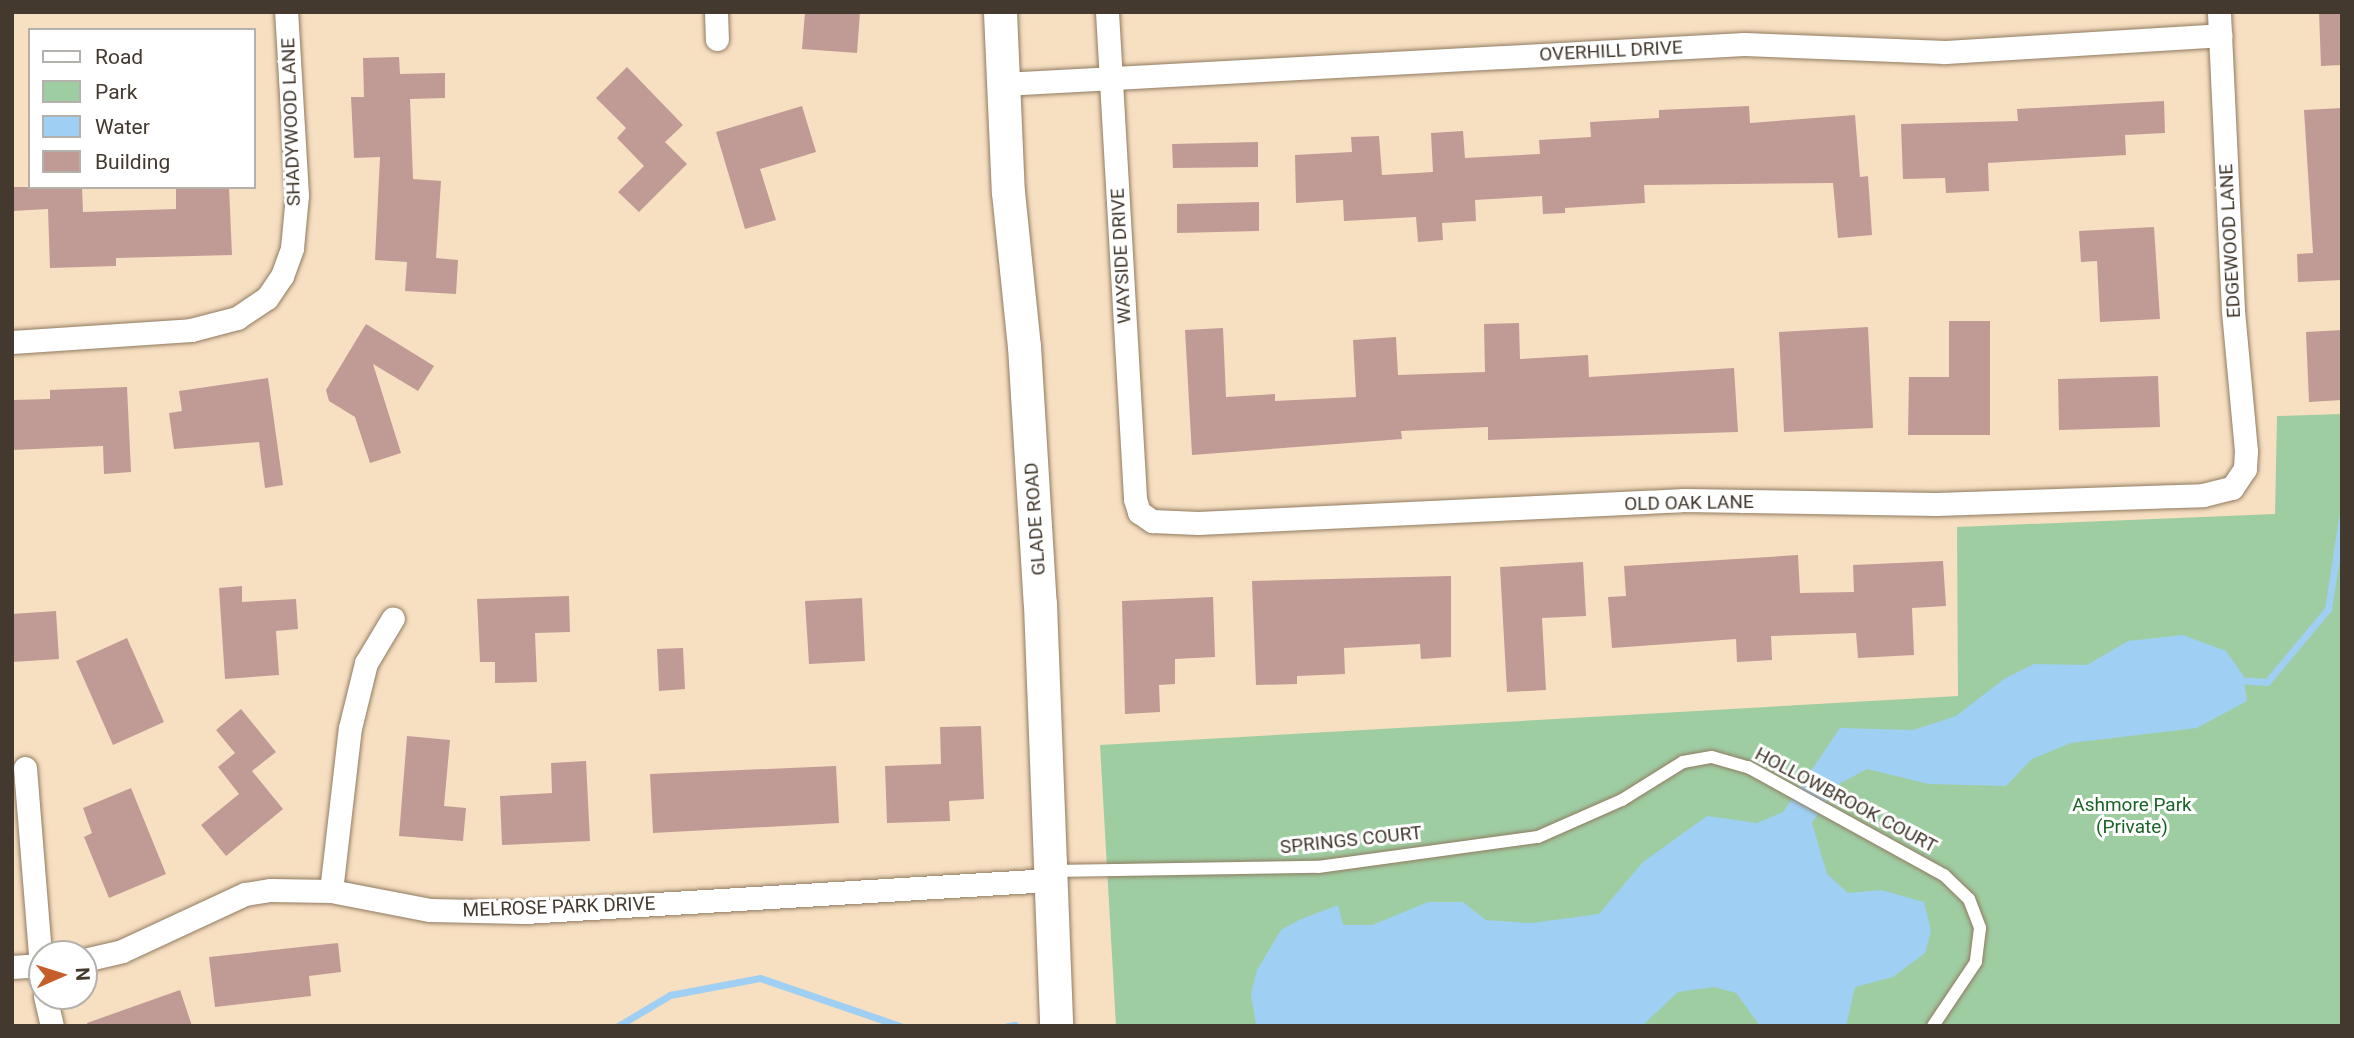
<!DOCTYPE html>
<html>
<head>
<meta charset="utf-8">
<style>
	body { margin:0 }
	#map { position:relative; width:2354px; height:1038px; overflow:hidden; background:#f7dfc2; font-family:Roboto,sans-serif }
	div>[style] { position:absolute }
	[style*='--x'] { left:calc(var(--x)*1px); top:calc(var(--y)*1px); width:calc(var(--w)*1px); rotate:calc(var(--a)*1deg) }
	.green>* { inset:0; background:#9fcda2 }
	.water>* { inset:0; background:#9fcff2 }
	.stream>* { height:7px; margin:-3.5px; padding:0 3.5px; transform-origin:3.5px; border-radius:3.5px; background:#9fcff2 }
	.building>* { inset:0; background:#c09b95 }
	.roads { filter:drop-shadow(0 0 2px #907b61) drop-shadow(0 0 2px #907b61) }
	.service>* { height:12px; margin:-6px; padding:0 6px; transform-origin:6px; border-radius:6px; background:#fff }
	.minor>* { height:23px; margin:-11.5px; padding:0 11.5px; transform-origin:11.5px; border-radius:11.5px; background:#fff }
	.secondary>* { height:33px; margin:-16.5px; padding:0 16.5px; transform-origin:16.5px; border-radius:16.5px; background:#fff }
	span { translate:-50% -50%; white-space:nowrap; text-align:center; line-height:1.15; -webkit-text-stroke:6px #fff; paint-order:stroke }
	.street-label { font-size:19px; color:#43392e }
	.park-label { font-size:19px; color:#1a6428 }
	.frame { position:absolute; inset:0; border:14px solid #43392e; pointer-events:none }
	.legend { position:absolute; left:28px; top:28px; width:228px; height:161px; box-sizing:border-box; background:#fff; border:2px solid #b4b0ab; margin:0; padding:9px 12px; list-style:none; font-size:21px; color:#43392e }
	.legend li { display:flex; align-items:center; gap:14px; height:35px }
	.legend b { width:35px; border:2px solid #b4b0ab }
	.north { position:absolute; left:28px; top:940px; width:70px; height:70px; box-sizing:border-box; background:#fff; border:2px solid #b4b0ab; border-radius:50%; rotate:87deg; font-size:19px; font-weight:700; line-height:28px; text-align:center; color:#43392e }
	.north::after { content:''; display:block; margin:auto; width:24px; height:32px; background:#c45f2b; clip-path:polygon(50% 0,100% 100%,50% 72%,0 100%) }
</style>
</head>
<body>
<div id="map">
	<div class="green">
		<div style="clip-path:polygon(2342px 414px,2342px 1026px,1116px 1026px,1100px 745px,1958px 696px,1957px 527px,2275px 514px,2277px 416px)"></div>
	</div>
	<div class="water">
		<div style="clip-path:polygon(2183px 635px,2226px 651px,2243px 675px,2247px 701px,2197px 728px,2071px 743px,2032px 759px,2006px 786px,1929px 784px,1867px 769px,1837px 785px,1812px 823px,1827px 874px,1848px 893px,1881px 890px,1924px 902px,1931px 931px,1925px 953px,1893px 977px,1855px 987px,1846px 1026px,1760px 1026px,1736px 993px,1714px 987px,1678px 992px,1642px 1026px,1256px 1026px,1251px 994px,1257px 970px,1281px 930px,1299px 920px,1338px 905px,1343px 925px,1372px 925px,1428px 902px,1463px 902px,1486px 920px,1531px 923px,1599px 914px,1643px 862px,1707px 816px,1757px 823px,1783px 812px,1840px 728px,1913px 730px,1956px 716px,2004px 679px,2034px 664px,2087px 665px,2128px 641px)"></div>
	</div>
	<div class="stream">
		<div style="--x:2237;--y:680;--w:30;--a:4"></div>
		<div style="--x:2267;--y:682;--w:95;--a:-50.1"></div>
		<div style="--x:2328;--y:609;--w:91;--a:-81.2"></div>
		<div style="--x:618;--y:1026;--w:61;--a:-30.8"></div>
		<div style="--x:670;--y:995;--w:92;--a:-10.7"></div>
		<div style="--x:760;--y:978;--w:148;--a:18.9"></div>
		<div style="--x:1008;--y:1026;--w:7;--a:-8"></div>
	</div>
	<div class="building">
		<div style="clip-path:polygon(805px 12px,860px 12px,857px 53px,802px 49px)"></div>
		<div style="clip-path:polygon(2319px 12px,2342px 12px,2342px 65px,2321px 66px)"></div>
		<div style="clip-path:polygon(399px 57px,400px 74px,445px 73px,445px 98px,410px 99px,413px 179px,441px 181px,436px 258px,458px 260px,456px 294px,405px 291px,407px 262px,375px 260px,380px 157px,354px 158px,351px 97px,364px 97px,363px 58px)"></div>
		<div style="clip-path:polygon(627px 67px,683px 125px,665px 142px,687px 164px,639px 212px,618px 192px,644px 166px,617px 138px,626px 128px,596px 98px)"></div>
		<div style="clip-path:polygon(2164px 101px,2165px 133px,2125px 135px,2126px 155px,1988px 163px,1989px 191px,1946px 193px,1945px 178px,1903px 179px,1901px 124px,2018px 121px,2017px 109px)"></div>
		<div style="clip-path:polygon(802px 106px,816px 152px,760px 169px,776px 220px,745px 229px,716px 132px)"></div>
		<div style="clip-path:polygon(1749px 106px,1750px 123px,1855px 115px,1860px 177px,1868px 176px,1872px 235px,1838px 238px,1833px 183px,1644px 185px,1645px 203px,1565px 208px,1565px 213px,1543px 214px,1542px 196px,1475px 200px,1476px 221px,1442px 223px,1443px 240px,1418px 242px,1416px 217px,1344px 221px,1343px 200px,1296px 203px,1295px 155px,1352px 152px,1351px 137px,1379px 136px,1382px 175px,1433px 172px,1431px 133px,1463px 131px,1465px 158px,1540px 154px,1539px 140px,1591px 137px,1590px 122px,1659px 118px,1659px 110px)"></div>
		<div style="clip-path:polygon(2342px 108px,2342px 280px,2298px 282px,2297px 254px,2313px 253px,2304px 110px)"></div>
		<div style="clip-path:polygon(1258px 142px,1258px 167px,1173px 168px,1172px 144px)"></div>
		<div style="clip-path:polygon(12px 187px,82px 187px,83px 212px,176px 209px,176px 187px,229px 187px,232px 255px,116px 258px,116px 266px,50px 268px,48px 209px,12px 211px)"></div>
		<div style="clip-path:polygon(1259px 202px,1259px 231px,1177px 233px,1177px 204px)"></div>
		<div style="clip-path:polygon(2154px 227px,2160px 319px,2100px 322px,2097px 261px,2081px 262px,2079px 231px)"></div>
		<div style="clip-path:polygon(1949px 321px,1990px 321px,1990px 435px,1908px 435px,1909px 377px,1949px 377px)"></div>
		<div style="clip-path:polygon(1519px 323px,1520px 359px,1588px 355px,1589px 377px,1734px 368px,1738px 432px,1488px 440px,1488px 427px,1401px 431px,1402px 439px,1192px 455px,1185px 330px,1223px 328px,1226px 397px,1275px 394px,1275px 401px,1356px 397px,1353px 340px,1396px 337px,1398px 375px,1485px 372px,1484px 324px)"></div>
		<div style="clip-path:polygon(366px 324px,434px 366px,418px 391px,373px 364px,401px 453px,370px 463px,355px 417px,329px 401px,326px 390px)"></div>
		<div style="clip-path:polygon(1868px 327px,1873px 428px,1784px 432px,1779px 332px)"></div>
		<div style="clip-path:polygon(2342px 330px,2342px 400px,2309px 402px,2306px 332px)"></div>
		<div style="clip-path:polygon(2158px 376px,2160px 427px,2059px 430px,2058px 379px)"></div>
		<div style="clip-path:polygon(268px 378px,283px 485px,265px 488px,259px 442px,174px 449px,169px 413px,182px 411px,179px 391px)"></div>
		<div style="clip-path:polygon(127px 387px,131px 472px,104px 474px,103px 446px,12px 450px,12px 400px,50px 399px,50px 390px)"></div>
		<div style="clip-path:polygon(1798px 555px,1800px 593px,1854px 592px,1853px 565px,1943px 561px,1946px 606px,1912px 608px,1914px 655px,1858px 658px,1856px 633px,1771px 636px,1772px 660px,1737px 662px,1736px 639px,1612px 648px,1608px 597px,1626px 596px,1624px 566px)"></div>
		<div style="clip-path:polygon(1583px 562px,1586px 616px,1542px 618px,1546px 690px,1507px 692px,1500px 567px)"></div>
		<div style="clip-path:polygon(1451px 576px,1451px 657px,1421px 659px,1420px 644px,1344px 648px,1345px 674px,1297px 676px,1297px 684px,1256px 685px,1252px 581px)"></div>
		<div style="clip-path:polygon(242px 586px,242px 602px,296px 599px,298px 629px,276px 631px,279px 675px,225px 679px,219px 588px)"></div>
		<div style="clip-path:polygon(569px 596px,570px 632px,535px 633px,537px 682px,495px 683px,495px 662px,480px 662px,477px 599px)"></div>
		<div style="clip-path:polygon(1213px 597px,1215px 657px,1175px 659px,1175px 684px,1159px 685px,1160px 712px,1125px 714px,1122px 601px)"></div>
		<div style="clip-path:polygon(862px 598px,865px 661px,809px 664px,805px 601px)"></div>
		<div style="clip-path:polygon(56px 611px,59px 659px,12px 662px,12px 614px)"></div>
		<div style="clip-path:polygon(127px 638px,164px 722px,113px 745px,76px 661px)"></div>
		<div style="clip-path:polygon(683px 648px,685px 689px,659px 691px,657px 649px)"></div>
		<div style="clip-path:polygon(241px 709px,276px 752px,252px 771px,283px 809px,226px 856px,201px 825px,239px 794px,218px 767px,235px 753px,216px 730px)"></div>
		<div style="clip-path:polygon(981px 726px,984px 799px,949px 801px,950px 821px,887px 823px,885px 766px,941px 764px,940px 727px)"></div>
		<div style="clip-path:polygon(407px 736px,450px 740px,444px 806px,466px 808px,463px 841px,399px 836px)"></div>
		<div style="clip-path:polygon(586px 761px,590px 841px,502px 845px,500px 796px,552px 793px,551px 763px)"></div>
		<div style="clip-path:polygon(836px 766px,839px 823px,653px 833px,650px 774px)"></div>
		<div style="clip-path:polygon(131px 788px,166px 874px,109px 898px,84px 837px,92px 833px,83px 808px)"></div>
		<div style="clip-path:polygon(338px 943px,341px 972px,309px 976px,311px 996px,215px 1007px,209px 957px)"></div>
		<div style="clip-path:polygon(180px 990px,192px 1026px,87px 1026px,87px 1023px)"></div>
	</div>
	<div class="roads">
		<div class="service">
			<div style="--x:1053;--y:871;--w:265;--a:-0.9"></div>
			<div style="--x:1318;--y:867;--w:222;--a:-7.8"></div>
			<div style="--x:1538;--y:837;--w:92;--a:-23.8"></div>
			<div style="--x:1622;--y:800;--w:72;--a:-31.9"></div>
			<div style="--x:1683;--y:762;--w:29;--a:-10"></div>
			<div style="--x:1712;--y:757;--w:37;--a:16"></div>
			<div style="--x:1748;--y:767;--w:224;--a:28.9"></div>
			<div style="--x:1944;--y:875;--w:35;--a:44"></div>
			<div style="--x:1969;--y:899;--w:31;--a:69"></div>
			<div style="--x:1980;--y:928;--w:34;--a:97"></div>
			<div style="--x:1976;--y:962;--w:77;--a:123.9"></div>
		</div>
		<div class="minor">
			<div style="--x:716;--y:12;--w:27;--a:88"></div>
			<div style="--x:1107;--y:12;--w:488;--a:86.7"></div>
			<div style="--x:1135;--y:499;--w:14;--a:73"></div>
			<div style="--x:1139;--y:512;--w:16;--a:35"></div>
			<div style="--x:1152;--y:521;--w:46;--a:2.5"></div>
			<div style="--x:1198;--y:523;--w:487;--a:-2.7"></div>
			<div style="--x:1684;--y:500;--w:252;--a:0.9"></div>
			<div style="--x:1936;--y:504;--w:267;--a:-1.9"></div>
			<div style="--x:2203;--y:495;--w:30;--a:-14"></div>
			<div style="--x:2232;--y:488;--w:23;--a:-56"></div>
			<div style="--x:2245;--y:469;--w:18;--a:-87"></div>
			<div style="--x:2246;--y:451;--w:142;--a:-95.3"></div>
			<div style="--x:2233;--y:310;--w:298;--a:-92.7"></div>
			<div style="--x:1003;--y:84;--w:742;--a:-3.09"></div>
			<div style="--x:1744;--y:44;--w:201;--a:2.3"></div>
			<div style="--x:1945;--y:52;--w:276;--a:-3.5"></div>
			<div style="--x:12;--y:342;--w:179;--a:-3.8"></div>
			<div style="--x:191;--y:330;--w:48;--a:-14.6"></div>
			<div style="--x:237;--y:318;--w:36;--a:-34"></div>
			<div style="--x:267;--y:298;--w:27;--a:-56"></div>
			<div style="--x:282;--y:276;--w:30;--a:-70"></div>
			<div style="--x:292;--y:248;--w:53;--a:-84.6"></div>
			<div style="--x:297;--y:195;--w:183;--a:-93.4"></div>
			<div style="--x:25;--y:768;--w:211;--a:85.4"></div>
			<div style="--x:331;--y:891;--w:164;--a:-83.4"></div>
			<div style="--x:350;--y:728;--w:67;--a:-76.2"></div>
			<div style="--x:366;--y:663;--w:52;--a:-59"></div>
			<div style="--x:84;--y:960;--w:39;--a:-13"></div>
			<div style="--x:122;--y:951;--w:136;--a:-24.9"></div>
			<div style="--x:245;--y:894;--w:26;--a:-9"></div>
			<div style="--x:271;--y:890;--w:60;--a:1"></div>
			<div style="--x:331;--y:891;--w:101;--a:10.9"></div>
			<div style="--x:430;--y:910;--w:95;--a:1.2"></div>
			<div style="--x:525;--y:912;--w:526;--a:-3.49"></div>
			<div style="--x:12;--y:967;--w:30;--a:-4"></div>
			<div style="--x:45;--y:996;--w:31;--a:77"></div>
		</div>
		<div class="secondary">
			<div style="--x:1000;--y:12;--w:180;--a:87.5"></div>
			<div style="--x:1008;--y:192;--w:155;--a:84.1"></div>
			<div style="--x:1024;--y:346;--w:258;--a:86.5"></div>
			<div style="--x:1040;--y:604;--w:422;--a:87.8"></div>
		</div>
	</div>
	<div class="street-label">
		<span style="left:1611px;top:51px;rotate:-3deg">OVERHILL DRIVE</span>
		<span style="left:291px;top:122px;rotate:-92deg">SHADYWOOD LANE</span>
		<span style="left:2230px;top:241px;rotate:-93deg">EDGEWOOD LANE</span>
		<span style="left:1121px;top:256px;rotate:-93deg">WAYSIDE DRIVE</span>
		<span style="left:1689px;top:503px;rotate:-1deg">OLD OAK LANE</span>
		<span style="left:1035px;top:519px;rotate:-94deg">GLADE ROAD</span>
		<span style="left:1846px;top:800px;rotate:28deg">HOLLOWBROOK COURT</span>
		<span style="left:1351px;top:840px;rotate:-6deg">SPRINGS COURT</span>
		<span style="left:559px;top:907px;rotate:-2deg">MELROSE PARK DRIVE</span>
	</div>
	<div class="park-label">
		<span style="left:2132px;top:816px">Ashmore Park<br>(Private)</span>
	</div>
	<div class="frame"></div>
	<ul class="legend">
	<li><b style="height:9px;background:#fff"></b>Road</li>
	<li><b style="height:19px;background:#9fcda2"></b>Park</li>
	<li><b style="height:19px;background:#9fcff2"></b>Water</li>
	<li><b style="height:19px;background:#c09b95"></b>Building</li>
	</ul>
	<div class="north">N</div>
</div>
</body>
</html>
